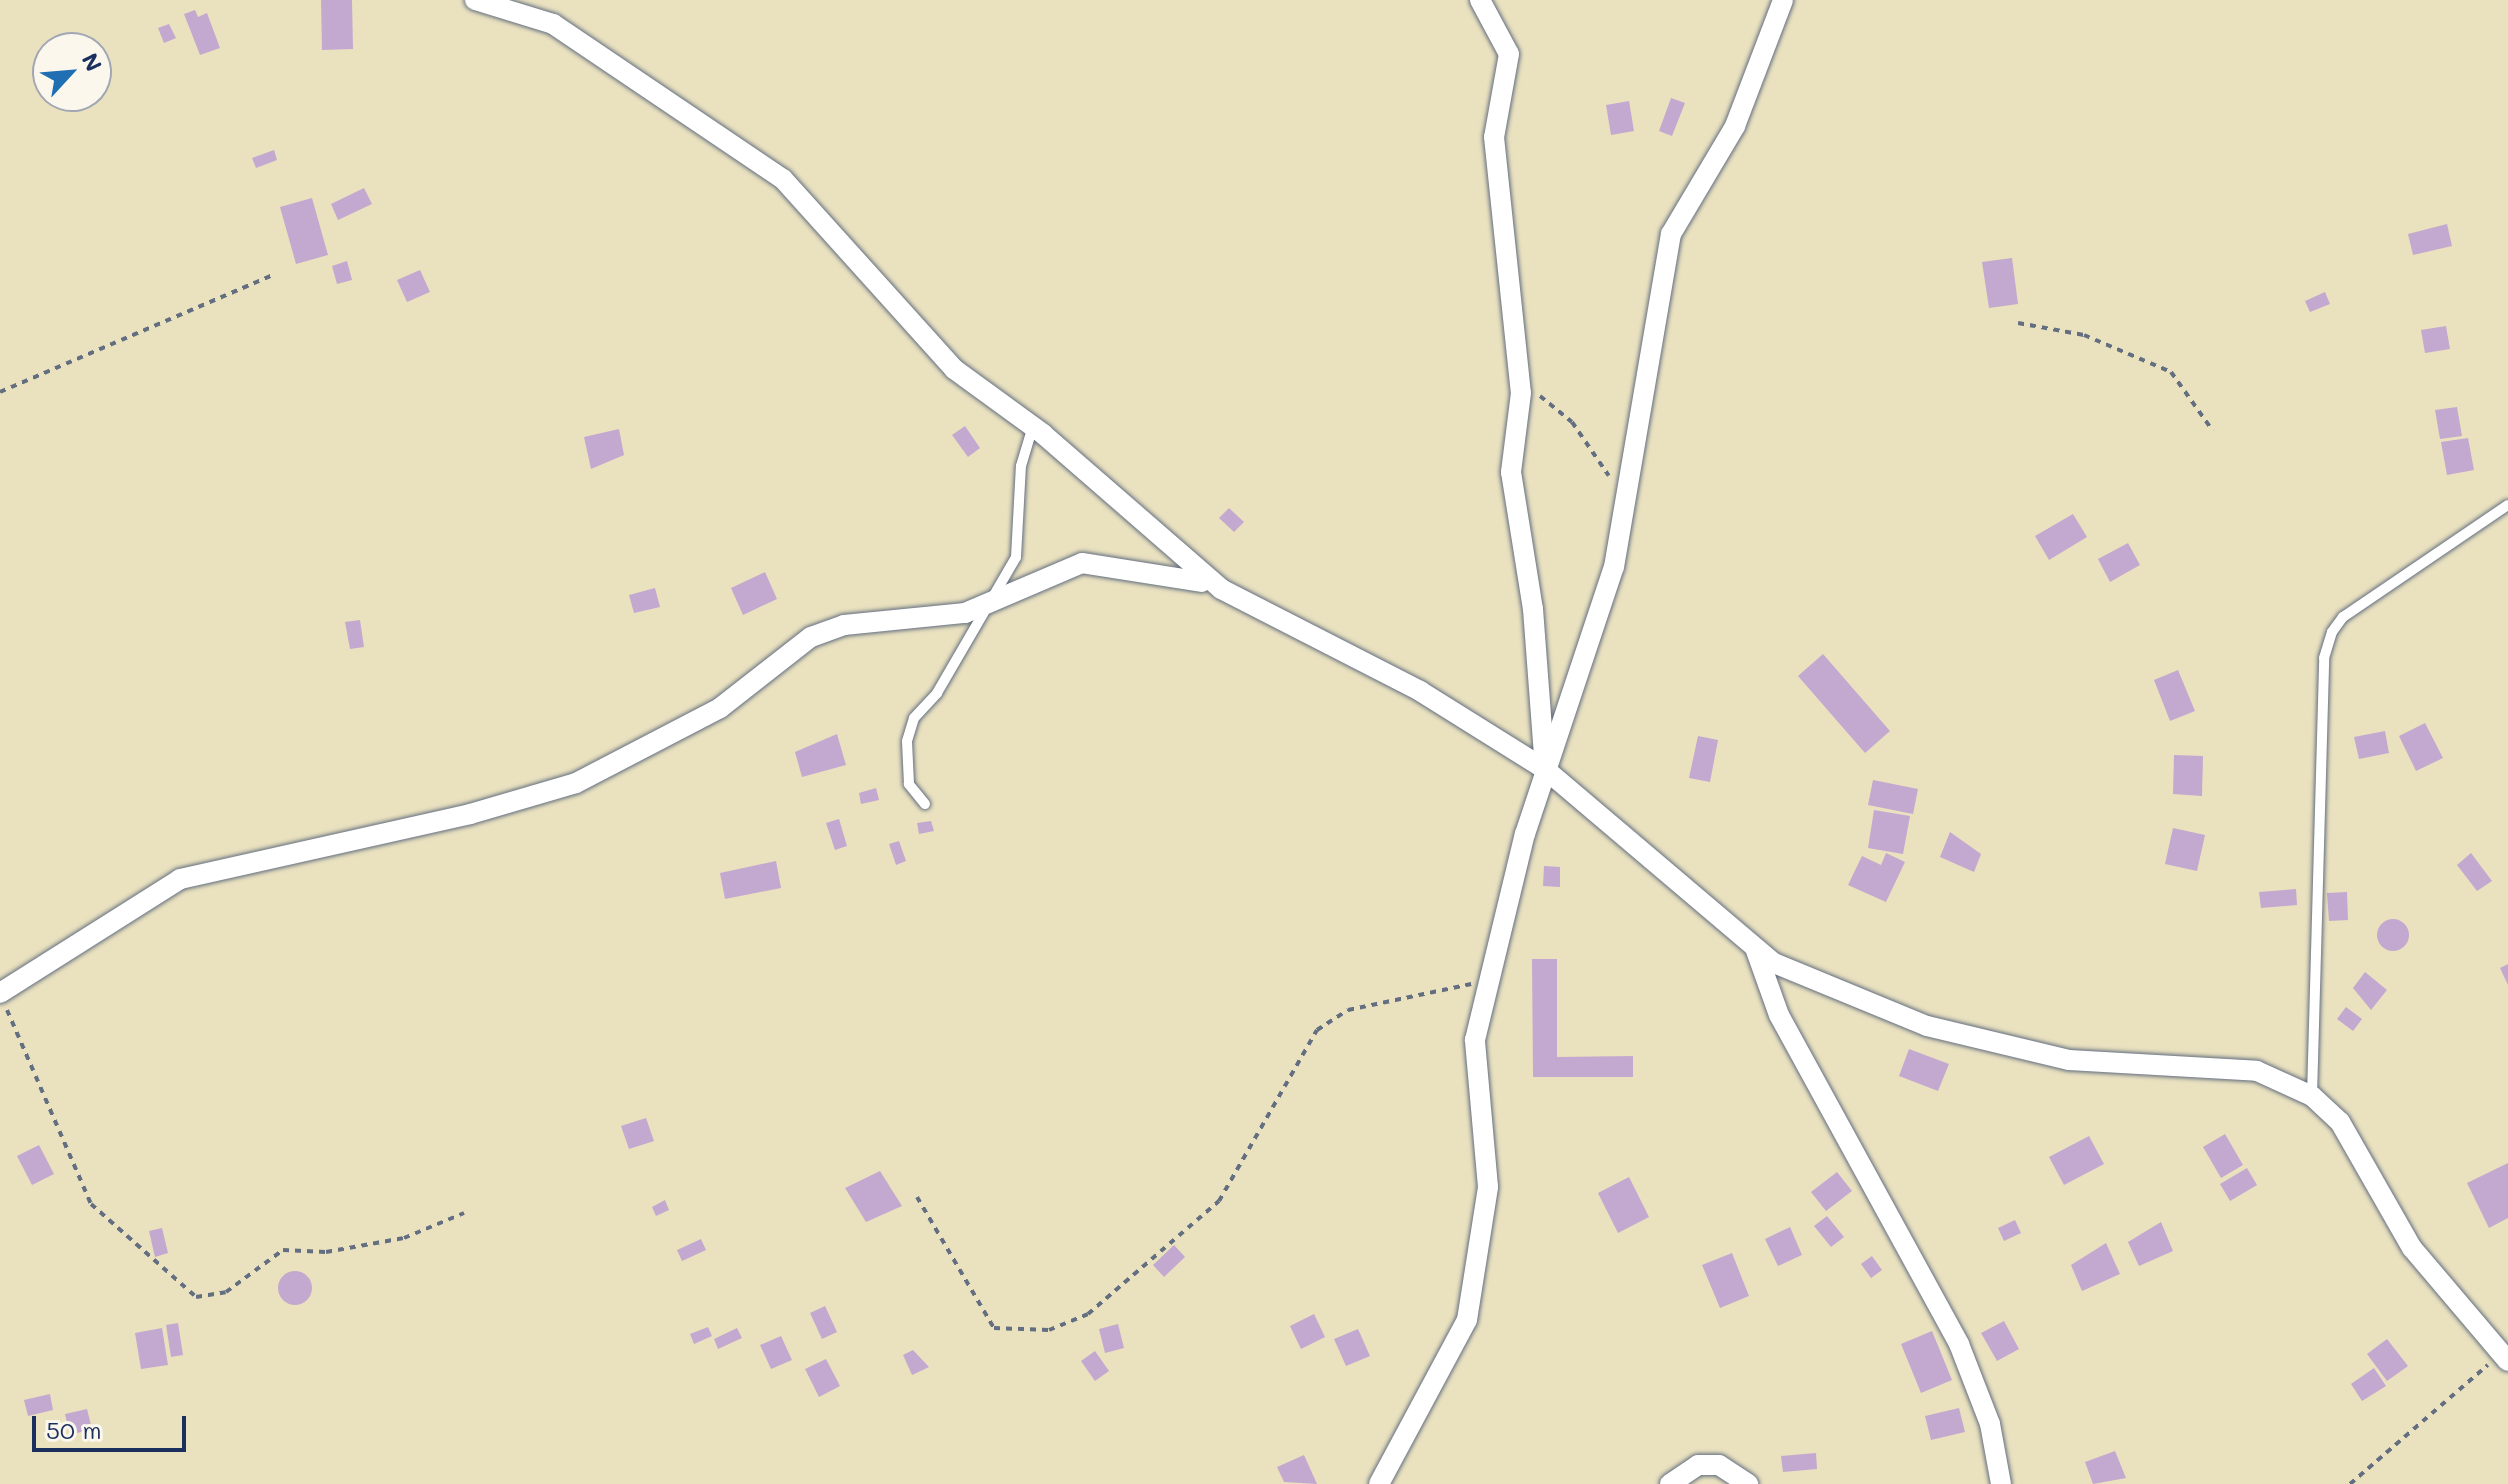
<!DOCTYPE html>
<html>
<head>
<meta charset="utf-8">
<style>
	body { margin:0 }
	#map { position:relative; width:2508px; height:1484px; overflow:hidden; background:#eae2bf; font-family:Mali,sans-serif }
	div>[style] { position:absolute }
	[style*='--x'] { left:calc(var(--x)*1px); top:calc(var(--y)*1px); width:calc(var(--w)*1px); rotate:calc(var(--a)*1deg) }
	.building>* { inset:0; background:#c3a8d0 }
	.round { border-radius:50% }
	.path>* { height:4px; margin-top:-2px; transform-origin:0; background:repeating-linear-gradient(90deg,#636e80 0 6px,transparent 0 12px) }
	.roads { filter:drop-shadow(0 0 2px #636e80) drop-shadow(0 0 2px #636e80) }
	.service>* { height:10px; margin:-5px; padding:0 5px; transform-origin:5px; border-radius:5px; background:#fff }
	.minor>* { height:20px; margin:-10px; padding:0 10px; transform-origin:10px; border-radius:10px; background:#fff }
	span { translate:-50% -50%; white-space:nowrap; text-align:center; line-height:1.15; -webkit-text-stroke:7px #fbf7ec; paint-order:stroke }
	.north { position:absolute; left:32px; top:32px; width:80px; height:80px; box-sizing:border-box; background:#fbf7ec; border:2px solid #a1a7b3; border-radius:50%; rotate:64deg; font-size:22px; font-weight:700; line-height:32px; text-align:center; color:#1b2f5e }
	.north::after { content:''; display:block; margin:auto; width:28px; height:36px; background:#1f6fb2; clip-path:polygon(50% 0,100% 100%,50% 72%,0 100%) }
	.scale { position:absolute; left:32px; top:1416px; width:154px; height:36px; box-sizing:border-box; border:4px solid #1b2f5e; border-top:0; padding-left:10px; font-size:24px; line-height:28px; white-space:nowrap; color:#1b2f5e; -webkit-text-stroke:6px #fbf7ec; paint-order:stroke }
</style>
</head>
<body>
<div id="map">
	<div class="building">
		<div style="clip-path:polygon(321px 0,352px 0,353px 49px,322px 50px)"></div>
		<div style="clip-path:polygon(195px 10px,198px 17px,207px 13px,220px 48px,200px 55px,184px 14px)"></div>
		<div style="clip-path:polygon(169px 24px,176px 38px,164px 43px,158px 28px)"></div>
		<div style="clip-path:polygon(1671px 98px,1685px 103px,1672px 136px,1659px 131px)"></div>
		<div style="clip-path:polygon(1629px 101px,1634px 131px,1611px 135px,1606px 105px)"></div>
		<div style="clip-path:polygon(274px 150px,277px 160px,256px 168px,252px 158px)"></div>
		<div style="clip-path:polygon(364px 188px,372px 204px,338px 220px,331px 204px)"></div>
		<div style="clip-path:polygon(312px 198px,328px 255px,296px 264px,280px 207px)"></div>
		<div style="clip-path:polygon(2447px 224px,2452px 246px,2413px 255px,2408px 234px)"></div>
		<div style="clip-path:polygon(2012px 258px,2018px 304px,1989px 308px,1982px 262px)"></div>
		<div style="clip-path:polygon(347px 261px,352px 280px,337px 284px,332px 266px)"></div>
		<div style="clip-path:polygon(420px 270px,430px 292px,407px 302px,397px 280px)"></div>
		<div style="clip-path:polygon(2325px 292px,2330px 304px,2310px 312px,2305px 301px)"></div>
		<div style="clip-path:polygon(2446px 326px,2450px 349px,2425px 353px,2421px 330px)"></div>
		<div style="clip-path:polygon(2457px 407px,2462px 436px,2440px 439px,2435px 410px)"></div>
		<div style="clip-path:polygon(965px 426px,980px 448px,968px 457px,952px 435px)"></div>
		<div style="clip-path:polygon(619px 429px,624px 455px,591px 469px,584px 437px)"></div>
		<div style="clip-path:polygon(2468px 438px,2474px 470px,2447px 475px,2441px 442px)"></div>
		<div style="clip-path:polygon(1229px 508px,1244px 522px,1234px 532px,1219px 518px)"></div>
		<div style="clip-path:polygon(2073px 514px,2087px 537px,2049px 560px,2035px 536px)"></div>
		<div style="clip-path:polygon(2128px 543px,2140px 565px,2110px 582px,2098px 559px)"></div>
		<div style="clip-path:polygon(765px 572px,777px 599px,743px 615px,731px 588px)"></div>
		<div style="clip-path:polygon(655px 588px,660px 607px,634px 613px,629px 595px)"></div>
		<div style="clip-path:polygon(360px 620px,364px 647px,350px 649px,345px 622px)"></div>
		<div style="clip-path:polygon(1823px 654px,1890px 731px,1865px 753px,1798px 676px)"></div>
		<div style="clip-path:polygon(2178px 670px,2195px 711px,2170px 721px,2154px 680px)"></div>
		<div style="clip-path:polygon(2425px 723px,2443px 758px,2416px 771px,2399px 736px)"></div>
		<div style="clip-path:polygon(2385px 731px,2389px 753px,2359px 759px,2354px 737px)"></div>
		<div style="clip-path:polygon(837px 734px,846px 765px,802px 777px,795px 752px)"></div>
		<div style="clip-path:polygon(1698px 736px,1718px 740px,1710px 782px,1689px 778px)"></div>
		<div style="clip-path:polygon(2174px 755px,2203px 756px,2202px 796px,2173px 794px)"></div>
		<div style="clip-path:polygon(1873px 780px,1918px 789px,1913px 814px,1868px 805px)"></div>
		<div style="clip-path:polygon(876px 788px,879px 800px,861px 804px,859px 793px)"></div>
		<div style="clip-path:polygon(1874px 810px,1910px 816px,1903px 854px,1868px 848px)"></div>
		<div style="clip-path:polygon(839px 819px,847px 846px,835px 850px,826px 823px)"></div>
		<div style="clip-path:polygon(931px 821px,934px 831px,919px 834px,917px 823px)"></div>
		<div style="clip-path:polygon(2173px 828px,2205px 835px,2197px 871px,2165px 864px)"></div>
		<div style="clip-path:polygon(1950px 832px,1981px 854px,1974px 872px,1940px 857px)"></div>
		<div style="clip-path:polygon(899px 841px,906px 861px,896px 865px,889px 844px)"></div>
		<div style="clip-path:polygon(1886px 853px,1905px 862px,1886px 902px,1848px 885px,1862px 856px,1881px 865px)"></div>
		<div style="clip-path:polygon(2471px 853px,2492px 881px,2477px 891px,2457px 865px)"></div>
		<div style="clip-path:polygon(776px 861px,781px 888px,725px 899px,720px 873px)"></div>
		<div style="clip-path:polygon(1544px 866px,1560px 867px,1560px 887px,1543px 886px)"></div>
		<div style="clip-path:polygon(2296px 889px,2297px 905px,2261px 908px,2259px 892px)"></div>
		<div style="clip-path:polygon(2347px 892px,2348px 920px,2329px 921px,2327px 893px)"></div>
		<div class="round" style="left:2377px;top:919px;width:32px;height:32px"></div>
		<div style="clip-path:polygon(1532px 959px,1557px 959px,1557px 1057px,1633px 1056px,1633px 1077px,1533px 1077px)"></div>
		<div style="clip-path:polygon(2508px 964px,2508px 985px,2500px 968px)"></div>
		<div style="clip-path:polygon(2365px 972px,2387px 990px,2371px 1010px,2353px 988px)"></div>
		<div style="clip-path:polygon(2346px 1007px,2362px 1019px,2353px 1031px,2337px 1019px)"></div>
		<div style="clip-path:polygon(1909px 1049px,1949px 1064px,1938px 1091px,1899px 1076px)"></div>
		<div style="clip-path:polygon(646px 1118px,654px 1141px,629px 1149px,621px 1126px)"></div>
		<div style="clip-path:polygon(2225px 1134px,2243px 1165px,2221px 1178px,2203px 1147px)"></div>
		<div style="clip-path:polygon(2089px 1136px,2104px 1164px,2064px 1185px,2049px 1157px)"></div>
		<div style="clip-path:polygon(39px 1145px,54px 1174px,32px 1185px,17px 1156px)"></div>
		<div style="clip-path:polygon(2508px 1163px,2508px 1218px,2489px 1228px,2467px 1183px)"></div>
		<div style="clip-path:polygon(2247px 1168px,2257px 1185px,2230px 1201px,2220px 1184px)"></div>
		<div style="clip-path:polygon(880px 1171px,902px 1206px,866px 1222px,845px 1188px)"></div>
		<div style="clip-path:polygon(1837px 1172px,1852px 1191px,1826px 1211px,1811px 1192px)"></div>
		<div style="clip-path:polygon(1629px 1177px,1649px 1217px,1618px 1233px,1598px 1193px)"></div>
		<div style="clip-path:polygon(665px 1200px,669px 1210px,656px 1216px,652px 1207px)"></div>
		<div style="clip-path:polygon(1827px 1216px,1844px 1237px,1831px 1247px,1814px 1226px)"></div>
		<div style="clip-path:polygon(2015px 1220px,2021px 1233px,2004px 1241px,1998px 1228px)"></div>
		<div style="clip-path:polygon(2161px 1222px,2173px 1251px,2139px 1266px,2128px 1242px)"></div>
		<div style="clip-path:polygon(1790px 1227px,1802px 1255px,1778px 1266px,1765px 1239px)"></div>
		<div style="clip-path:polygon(162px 1228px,168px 1253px,155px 1257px,149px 1231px)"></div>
		<div style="clip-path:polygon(701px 1239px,706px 1250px,682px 1261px,677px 1250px)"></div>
		<div style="clip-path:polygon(2106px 1243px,2120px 1274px,2082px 1291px,2071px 1265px)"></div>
		<div style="clip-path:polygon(1174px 1245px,1185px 1257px,1164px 1277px,1153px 1265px)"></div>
		<div style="clip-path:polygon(1732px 1253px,1749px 1296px,1720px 1308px,1702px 1265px)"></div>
		<div style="clip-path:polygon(1872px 1256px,1882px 1270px,1871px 1278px,1861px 1264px)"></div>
		<div class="round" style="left:278px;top:1271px;width:34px;height:34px"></div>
		<div style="clip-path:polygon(825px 1306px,837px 1332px,822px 1339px,810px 1313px)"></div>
		<div style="clip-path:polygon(1314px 1314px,1325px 1337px,1301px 1349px,1290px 1326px)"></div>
		<div style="clip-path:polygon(2004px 1321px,2019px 1349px,1997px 1361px,1981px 1333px)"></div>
		<div style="clip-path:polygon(178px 1323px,183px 1355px,171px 1357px,166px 1325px)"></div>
		<div style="clip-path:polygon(1118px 1324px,1124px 1348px,1105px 1353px,1099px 1329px)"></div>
		<div style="clip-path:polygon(708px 1327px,712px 1336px,694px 1344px,690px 1334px)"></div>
		<div style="clip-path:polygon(162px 1328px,168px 1365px,141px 1369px,135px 1333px)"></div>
		<div style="clip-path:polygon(737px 1328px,742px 1338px,718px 1349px,714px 1339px)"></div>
		<div style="clip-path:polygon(1358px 1329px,1370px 1356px,1346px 1366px,1334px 1339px)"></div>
		<div style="clip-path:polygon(1932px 1331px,1952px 1380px,1921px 1393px,1901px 1344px)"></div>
		<div style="clip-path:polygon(781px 1336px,792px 1360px,771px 1369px,760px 1345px)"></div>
		<div style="clip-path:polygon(2387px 1339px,2408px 1366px,2387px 1381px,2367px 1354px)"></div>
		<div style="clip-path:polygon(913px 1350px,929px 1367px,912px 1375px,903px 1355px)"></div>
		<div style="clip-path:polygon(1095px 1351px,1109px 1371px,1095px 1381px,1081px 1361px)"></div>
		<div style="clip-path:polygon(826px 1359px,840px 1386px,819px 1397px,805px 1369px)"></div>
		<div style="clip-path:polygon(2374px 1368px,2386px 1386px,2362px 1401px,2351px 1384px)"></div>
		<div style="clip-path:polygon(50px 1394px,53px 1410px,28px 1416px,24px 1400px)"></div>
		<div style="clip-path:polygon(1959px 1408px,1965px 1432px,1931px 1440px,1925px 1416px)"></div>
		<div style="clip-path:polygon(87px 1409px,92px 1429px,70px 1435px,65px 1414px)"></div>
		<div style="clip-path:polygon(2115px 1451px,2126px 1478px,2093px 1484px,2085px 1462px)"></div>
		<div style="clip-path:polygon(1816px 1453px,1817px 1469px,1783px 1472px,1781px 1456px)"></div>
		<div style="clip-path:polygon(1304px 1455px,1317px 1484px,1284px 1482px,1277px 1467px)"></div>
	</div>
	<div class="path">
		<div style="--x:2018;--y:323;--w:67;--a:10.3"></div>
		<div style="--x:2084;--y:335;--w:95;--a:23"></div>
		<div style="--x:2171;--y:372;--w:72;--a:54.6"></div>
		<div style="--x:0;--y:392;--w:299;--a:-23.2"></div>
		<div style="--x:1540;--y:396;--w:41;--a:39.1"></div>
		<div style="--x:1572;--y:422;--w:65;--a:55.6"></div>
		<div style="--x:7;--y:1010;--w:211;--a:66.6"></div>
		<div style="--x:91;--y:1204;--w:140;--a:41.5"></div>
		<div style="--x:196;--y:1297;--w:30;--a:-9"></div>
		<div style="--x:226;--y:1292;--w:71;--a:-36.4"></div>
		<div style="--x:283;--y:1250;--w:43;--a:2.7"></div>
		<div style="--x:326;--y:1252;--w:79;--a:-10.2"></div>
		<div style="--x:404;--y:1238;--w:65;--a:-22.6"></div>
		<div style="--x:917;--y:1197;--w:152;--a:59.6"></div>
		<div style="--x:994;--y:1328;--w:55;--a:2.1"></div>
		<div style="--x:1049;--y:1330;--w:42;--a:-22.3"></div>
		<div style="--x:1088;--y:1314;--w:173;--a:-40.8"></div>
		<div style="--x:1219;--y:1201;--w:197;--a:-60.2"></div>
		<div style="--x:1317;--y:1030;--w:37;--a:-33"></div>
		<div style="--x:1348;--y:1010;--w:126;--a:-11.9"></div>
		<div style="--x:2350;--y:1484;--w:182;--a:-40.8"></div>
	</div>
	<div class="roads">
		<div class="service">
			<div style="--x:925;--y:804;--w:26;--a:-129"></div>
			<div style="--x:909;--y:784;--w:43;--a:-92.7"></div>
			<div style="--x:907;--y:741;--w:24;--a:-73"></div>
			<div style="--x:914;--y:718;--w:34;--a:-47"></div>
			<div style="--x:937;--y:693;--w:157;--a:-59.8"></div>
			<div style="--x:1016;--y:557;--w:91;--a:-86.9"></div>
			<div style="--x:1021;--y:466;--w:42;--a:-73.3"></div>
			<div style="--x:2312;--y:1096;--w:438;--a:-88.4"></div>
			<div style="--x:2324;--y:658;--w:27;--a:-73"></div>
			<div style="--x:2332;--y:632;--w:19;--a:-54"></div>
			<div style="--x:2343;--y:617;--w:199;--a:-34.2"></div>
		</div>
		<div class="minor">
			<div style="--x:475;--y:0;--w:82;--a:17.1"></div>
			<div style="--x:553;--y:24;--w:277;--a:34"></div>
			<div style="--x:783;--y:179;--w:256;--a:48"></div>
			<div style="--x:954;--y:369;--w:110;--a:36.1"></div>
			<div style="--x:1043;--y:434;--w:236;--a:41"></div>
			<div style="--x:1221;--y:589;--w:224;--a:27.1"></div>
			<div style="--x:1420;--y:691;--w:147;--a:32"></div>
			<div style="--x:1545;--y:769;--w:300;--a:40.3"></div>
			<div style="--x:1774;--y:963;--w:165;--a:22.4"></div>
			<div style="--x:1927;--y:1026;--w:146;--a:13.5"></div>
			<div style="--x:2069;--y:1060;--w:188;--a:3.3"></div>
			<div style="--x:2257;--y:1071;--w:60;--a:24.4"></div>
			<div style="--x:2312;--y:1096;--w:38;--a:43"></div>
			<div style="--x:2340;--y:1122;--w:145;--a:60.3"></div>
			<div style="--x:2412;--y:1248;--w:148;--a:49.7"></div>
			<div style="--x:1480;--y:0;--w:61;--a:61.8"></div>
			<div style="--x:1509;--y:54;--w:84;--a:100.2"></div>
			<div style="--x:1494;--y:137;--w:257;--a:84"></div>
			<div style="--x:1521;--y:393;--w:80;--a:97.2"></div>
			<div style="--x:1511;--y:472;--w:139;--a:80.9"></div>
			<div style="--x:1533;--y:609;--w:160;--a:85.7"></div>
			<div style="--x:1755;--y:948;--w:71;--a:70.3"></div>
			<div style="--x:1779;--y:1015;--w:375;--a:61.3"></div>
			<div style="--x:1959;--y:1344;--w:86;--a:68.8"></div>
			<div style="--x:1990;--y:1424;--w:61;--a:79.6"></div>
			<div style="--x:0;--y:993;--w:213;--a:-32.3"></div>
			<div style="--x:180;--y:879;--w:297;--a:-12.6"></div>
			<div style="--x:470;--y:814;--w:110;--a:-16.3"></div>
			<div style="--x:576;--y:783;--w:162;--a:-27.5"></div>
			<div style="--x:720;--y:708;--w:115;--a:-38"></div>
			<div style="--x:811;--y:637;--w:35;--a:-20"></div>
			<div style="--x:844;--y:625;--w:122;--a:-5.7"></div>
			<div style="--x:965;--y:613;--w:127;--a:-23.1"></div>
			<div style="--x:1082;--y:563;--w:121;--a:9"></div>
			<div style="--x:1379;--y:1484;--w:186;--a:-61.8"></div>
			<div style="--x:1467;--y:1320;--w:135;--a:-81"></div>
			<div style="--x:1488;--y:1187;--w:148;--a:-95.1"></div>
			<div style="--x:1475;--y:1040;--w:212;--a:-76.4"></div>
			<div style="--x:1525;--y:834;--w:281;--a:-71.6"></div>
			<div style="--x:1614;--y:567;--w:338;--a:-80.3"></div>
			<div style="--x:1671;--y:234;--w:126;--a:-59.3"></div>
			<div style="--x:1735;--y:126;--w:135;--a:-69.1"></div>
			<div style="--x:1670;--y:1484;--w:34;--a:-34"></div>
			<div style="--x:1698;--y:1465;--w:21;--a:0"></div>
			<div style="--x:1719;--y:1465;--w:35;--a:33"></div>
		</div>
	</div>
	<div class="north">N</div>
	<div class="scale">50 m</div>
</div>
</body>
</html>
